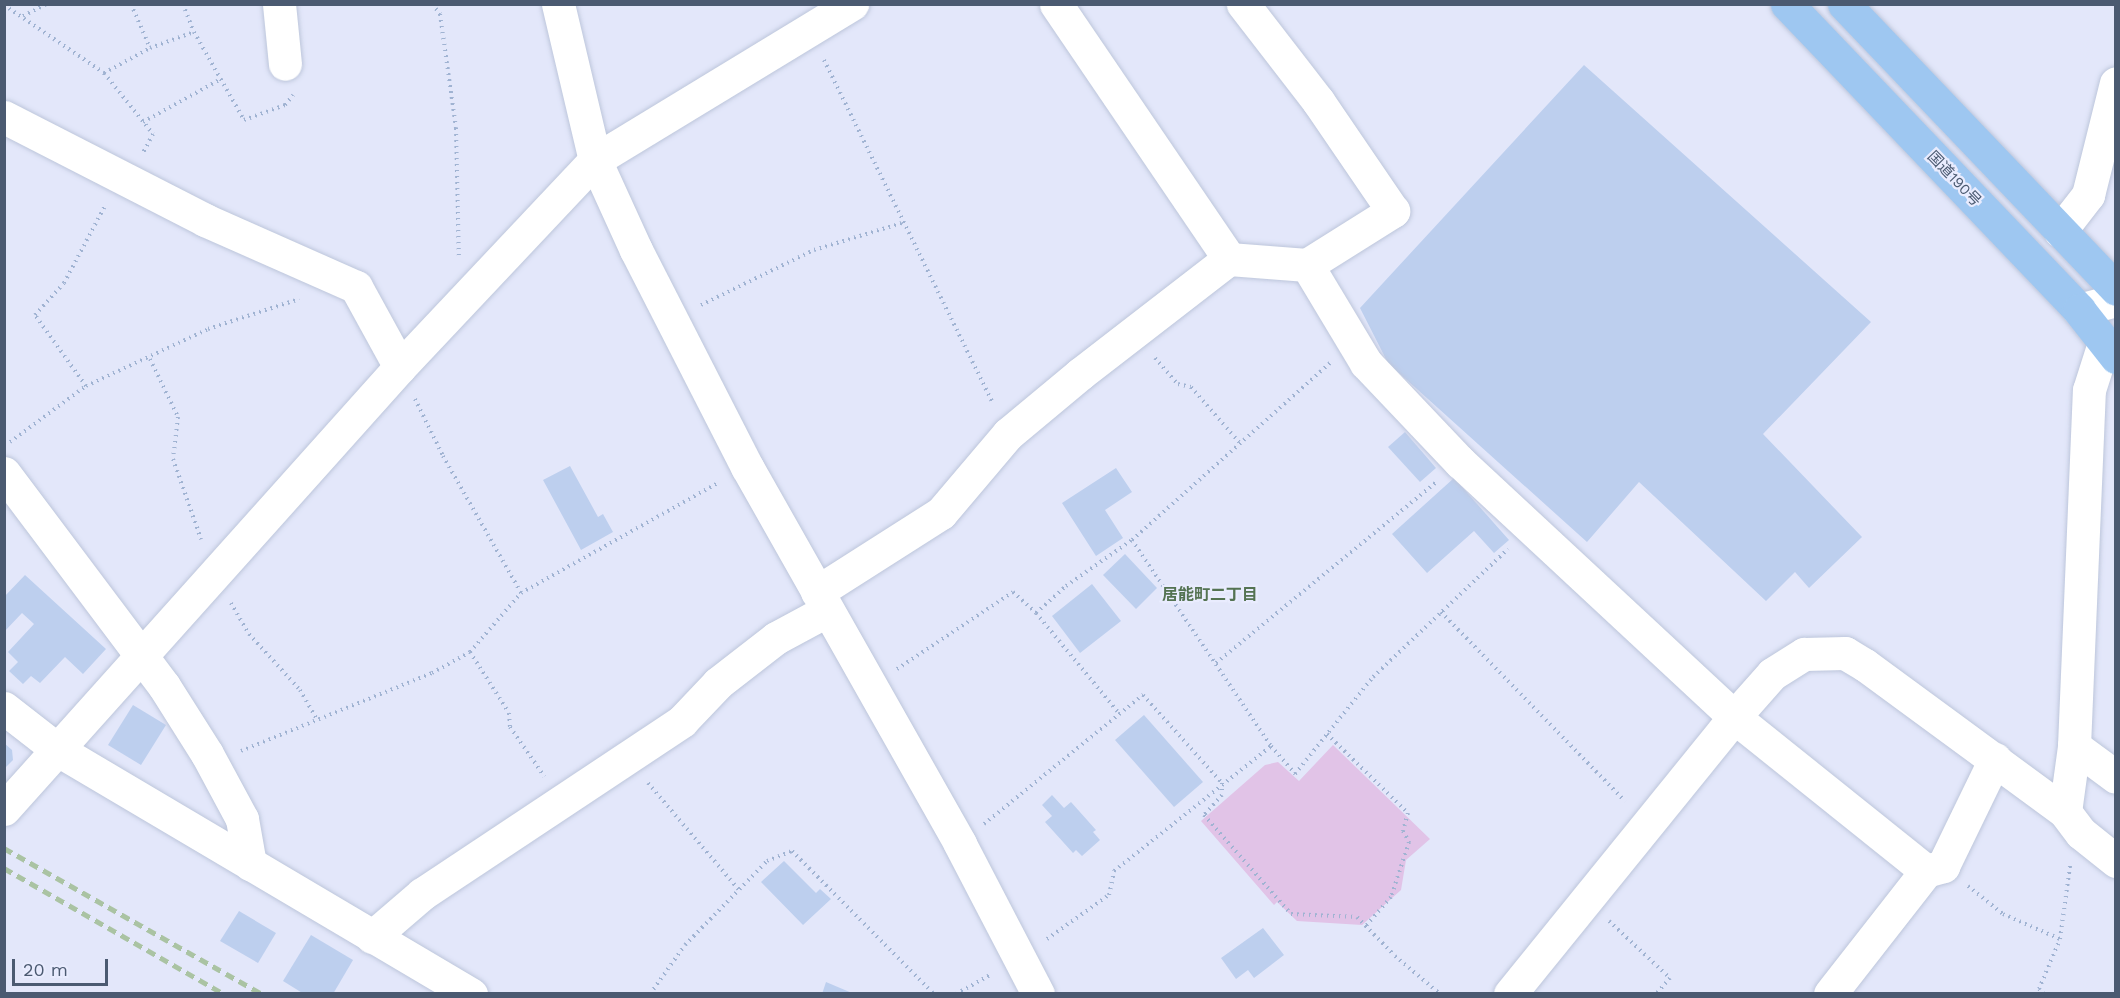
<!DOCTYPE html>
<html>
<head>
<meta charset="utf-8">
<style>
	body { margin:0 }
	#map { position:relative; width:2120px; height:998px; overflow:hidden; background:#e3e7fa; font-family:"Work Sans","Noto Sans JP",sans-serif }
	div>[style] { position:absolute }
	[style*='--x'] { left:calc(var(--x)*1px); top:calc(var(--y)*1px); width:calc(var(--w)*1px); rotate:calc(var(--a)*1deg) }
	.green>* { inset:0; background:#e1c3e7 }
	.building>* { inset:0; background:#bdcfee }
	.path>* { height:4px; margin-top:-2px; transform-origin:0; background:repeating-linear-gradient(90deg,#a0b3d2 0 1.5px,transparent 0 6px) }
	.roads { filter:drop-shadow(0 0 2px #bdc6db) drop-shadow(0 0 2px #bdc6db) }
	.street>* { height:33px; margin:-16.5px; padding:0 16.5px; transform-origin:16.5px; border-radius:16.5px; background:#fff }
	.secondary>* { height:33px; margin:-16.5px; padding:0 16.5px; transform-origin:16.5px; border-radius:16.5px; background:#fff }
	.highway>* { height:33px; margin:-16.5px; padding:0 16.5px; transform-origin:16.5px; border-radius:16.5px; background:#9ec7f1 }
	.rail>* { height:4.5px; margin-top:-2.25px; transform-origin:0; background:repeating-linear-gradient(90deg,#aac3a3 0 9px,transparent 0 15px) }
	span { translate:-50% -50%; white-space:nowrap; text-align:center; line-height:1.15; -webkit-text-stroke:4.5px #e9ecfe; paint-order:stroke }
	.street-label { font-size:15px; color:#4b5a71 }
	.neighbourhood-label { font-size:16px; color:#547352; font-weight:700 }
	.frame { position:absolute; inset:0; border:6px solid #4b5a71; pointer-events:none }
	.scale { position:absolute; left:12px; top:959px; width:96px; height:27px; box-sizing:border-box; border:3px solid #4b5a71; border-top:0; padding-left:8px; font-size:18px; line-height:21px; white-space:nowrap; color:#4b5a71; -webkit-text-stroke:4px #e9ecfe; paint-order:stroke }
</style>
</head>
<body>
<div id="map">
	<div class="green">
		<div style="clip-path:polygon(1333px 745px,1430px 839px,1406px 860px,1401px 890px,1362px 925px,1297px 921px,1277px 902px,1274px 905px,1201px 821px,1265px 765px,1278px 762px,1299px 781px)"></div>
	</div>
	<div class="building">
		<div style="clip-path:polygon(1584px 65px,1871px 322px,1763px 434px,1862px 537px,1809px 588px,1795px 572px,1766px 601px,1639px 482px,1587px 542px,1388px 363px,1360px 308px)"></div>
		<div style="clip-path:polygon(1405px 432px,1436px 468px,1420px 482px,1388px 447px)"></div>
		<div style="clip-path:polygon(570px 466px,598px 517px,603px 514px,613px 532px,581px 550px,543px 480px)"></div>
		<div style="clip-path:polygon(1116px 468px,1132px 492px,1105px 510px,1123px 538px,1096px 556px,1062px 503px)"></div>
		<div style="clip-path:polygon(1454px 478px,1509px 540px,1494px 553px,1474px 531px,1427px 573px,1392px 534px)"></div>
		<div style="clip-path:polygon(1125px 554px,1157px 588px,1136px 609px,1103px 575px)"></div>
		<div style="clip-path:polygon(25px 575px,106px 649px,83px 674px,65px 657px,40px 683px,31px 676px,23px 684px,9px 671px,18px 662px,8px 652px,34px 624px,22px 613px,4px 632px,4px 597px)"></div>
		<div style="clip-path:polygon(1092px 584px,1121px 621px,1080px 653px,1052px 616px)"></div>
		<div style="clip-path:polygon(133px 705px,166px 725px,141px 765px,108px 745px)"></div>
		<div style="clip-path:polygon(1144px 715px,1203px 782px,1174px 807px,1115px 740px)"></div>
		<div style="clip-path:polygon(4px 743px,12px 750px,13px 760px,4px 769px)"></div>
		<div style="clip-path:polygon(1052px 795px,1064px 808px,1071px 802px,1096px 830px,1093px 832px,1100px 840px,1082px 856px,1076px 850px,1073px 853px,1045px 822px,1052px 816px,1042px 805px)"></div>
		<div style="clip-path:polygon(784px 861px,816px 893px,820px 889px,831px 899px,803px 925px,761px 882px)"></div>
		<div style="clip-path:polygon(239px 911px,276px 933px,258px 963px,220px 941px)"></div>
		<div style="clip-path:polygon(1263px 928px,1284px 955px,1254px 978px,1248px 970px,1236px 979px,1221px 958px)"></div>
		<div style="clip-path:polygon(311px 935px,353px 960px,333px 994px,304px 994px,283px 981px)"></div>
		<div style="clip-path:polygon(826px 982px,852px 993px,852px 994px,822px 994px)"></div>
	</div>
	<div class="path">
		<div style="--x:131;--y:4;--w:48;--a:66.6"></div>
		<div style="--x:183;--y:4;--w:30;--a:69"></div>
		<div style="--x:432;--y:4;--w:13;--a:51"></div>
		<div style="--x:440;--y:14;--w:115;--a:82"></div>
		<div style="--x:456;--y:128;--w:130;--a:88.7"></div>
		<div style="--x:4;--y:5;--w:121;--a:34.2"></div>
		<div style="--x:104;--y:73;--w:78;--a:51.2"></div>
		<div style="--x:153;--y:134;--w:21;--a:118"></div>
		<div style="--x:23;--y:16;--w:27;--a:-27"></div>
		<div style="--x:824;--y:60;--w:382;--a:63.8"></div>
		<div style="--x:104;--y:73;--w:52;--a:-28.5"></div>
		<div style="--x:150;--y:48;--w:47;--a:-20"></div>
		<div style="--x:194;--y:32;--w:101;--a:60.4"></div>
		<div style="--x:244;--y:120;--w:44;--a:-20.1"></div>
		<div style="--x:285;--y:105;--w:13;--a:-51"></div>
		<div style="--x:143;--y:122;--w:87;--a:-28.9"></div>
		<div style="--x:701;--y:305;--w:126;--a:-26"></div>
		<div style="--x:814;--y:250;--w:95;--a:-17.1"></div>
		<div style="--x:1155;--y:358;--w:35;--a:49"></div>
		<div style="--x:1178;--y:384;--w:13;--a:13"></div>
		<div style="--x:1191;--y:387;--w:73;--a:48.9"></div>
		<div style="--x:150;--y:359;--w:64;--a:64.2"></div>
		<div style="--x:178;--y:417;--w:42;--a:96.8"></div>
		<div style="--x:173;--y:459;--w:85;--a:70.7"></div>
		<div style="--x:86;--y:386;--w:87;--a:-125.7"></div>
		<div style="--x:35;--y:315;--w:43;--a:-47.8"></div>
		<div style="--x:64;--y:283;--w:87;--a:-62"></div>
		<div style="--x:415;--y:399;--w:64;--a:63.8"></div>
		<div style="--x:443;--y:456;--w:158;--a:60.3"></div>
		<div style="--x:10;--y:442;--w:94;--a:-36.4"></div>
		<div style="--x:86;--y:386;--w:135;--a:-25"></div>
		<div style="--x:208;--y:329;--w:96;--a:-18.2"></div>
		<div style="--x:1132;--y:540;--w:249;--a:56"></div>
		<div style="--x:231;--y:603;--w:36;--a:60"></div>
		<div style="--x:249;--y:634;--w:76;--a:47.7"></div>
		<div style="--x:300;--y:690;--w:34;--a:60"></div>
		<div style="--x:1441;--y:612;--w:264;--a:45.8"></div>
		<div style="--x:1036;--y:613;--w:40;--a:-42"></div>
		<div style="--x:1066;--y:586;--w:80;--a:-34.9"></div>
		<div style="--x:1132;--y:540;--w:266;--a:-41.8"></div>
		<div style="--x:470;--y:652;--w:72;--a:57.4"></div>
		<div style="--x:509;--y:713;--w:14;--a:86"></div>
		<div style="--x:510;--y:727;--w:60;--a:55.2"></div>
		<div style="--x:1216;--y:663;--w:285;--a:-39.4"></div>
		<div style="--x:897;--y:669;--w:139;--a:-33.6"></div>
		<div style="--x:1013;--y:592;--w:31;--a:42"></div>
		<div style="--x:1036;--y:613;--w:129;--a:50.4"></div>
		<div style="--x:1327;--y:734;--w:113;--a:44.3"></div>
		<div style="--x:1408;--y:813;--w:19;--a:106"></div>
		<div style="--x:1403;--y:831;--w:13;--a:61"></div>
		<div style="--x:1409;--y:842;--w:58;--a:108.1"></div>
		<div style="--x:1391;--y:897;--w:37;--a:131"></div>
		<div style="--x:241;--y:751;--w:206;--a:-22.2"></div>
		<div style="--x:432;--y:673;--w:43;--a:-28.9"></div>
		<div style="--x:470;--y:652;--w:78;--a:-49.2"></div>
		<div style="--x:521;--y:593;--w:226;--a:-29.2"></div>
		<div style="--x:648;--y:783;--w:140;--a:49.6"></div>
		<div style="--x:984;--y:824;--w:205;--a:-39.1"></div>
		<div style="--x:1143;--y:695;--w:118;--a:48.1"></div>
		<div style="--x:1222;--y:783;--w:12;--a:90"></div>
		<div style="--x:1222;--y:795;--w:27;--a:132"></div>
		<div style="--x:1204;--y:815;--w:132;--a:48.7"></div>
		<div style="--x:1291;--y:914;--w:66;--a:2.6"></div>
		<div style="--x:1357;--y:917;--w:54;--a:45.7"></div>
		<div style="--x:1395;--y:956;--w:59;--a:40.2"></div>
		<div style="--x:1968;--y:886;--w:45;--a:38.7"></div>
		<div style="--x:2003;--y:914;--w:62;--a:23.7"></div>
		<div style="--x:1609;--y:921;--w:83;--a:43.1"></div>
		<div style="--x:1670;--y:978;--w:21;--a:131"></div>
		<div style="--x:1047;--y:939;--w:76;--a:-35.4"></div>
		<div style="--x:1109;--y:895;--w:25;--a:-78"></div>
		<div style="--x:1114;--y:871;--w:201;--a:-38.5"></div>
		<div style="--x:1271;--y:746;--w:37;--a:49"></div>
		<div style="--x:1295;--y:774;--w:124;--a:-51.2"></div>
		<div style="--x:1373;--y:677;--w:186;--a:-43.5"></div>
		<div style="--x:650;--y:994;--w:60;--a:-54.5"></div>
		<div style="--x:685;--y:945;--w:117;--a:-45.7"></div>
		<div style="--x:767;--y:861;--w:27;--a:-22"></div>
		<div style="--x:792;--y:851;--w:202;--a:45.2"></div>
		<div style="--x:956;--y:994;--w:41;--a:-29.1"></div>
		<div style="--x:2044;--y:994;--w:7;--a:-135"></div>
		<div style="--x:2039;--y:989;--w:54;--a:-67.2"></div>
		<div style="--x:2060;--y:939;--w:74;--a:-82.2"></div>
	</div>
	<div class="roads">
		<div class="street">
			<div style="--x:279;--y:4;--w:60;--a:84.3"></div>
			<div style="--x:558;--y:4;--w:160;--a:76.7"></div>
			<div style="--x:595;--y:160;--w:99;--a:65.5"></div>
			<div style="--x:636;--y:250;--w:244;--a:62.9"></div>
			<div style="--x:747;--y:467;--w:433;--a:60.5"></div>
			<div style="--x:960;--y:844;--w:169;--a:62.5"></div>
			<div style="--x:1056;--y:4;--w:308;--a:55.8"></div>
			<div style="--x:4;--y:117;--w:226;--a:27.1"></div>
			<div style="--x:205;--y:220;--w:165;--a:23.9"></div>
			<div style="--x:356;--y:287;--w:91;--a:61.2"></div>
			<div style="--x:2060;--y:231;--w:46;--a:-52.1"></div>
			<div style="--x:2088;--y:195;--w:115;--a:-76"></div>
			<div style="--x:1307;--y:265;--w:114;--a:59"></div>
			<div style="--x:1366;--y:363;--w:137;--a:46.5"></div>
			<div style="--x:1460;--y:462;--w:374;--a:42.9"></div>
			<div style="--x:1734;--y:717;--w:246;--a:38.7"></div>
			<div style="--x:4;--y:473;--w:266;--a:53.1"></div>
			<div style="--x:164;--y:686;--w:80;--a:57.7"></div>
			<div style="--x:207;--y:754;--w:74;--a:61.7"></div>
			<div style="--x:242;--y:819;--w:46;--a:79.9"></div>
			<div style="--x:817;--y:592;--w:147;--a:-32.5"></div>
			<div style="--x:941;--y:513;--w:104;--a:-49.7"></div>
			<div style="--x:1008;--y:434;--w:94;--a:-39.8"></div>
			<div style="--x:1080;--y:374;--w:188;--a:-37.7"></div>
			<div style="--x:1229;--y:259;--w:78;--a:4.4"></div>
			<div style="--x:1307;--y:265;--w:102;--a:-32.1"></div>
			<div style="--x:1393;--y:211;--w:133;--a:-124.3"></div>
			<div style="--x:1318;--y:101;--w:123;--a:-127.7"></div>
			<div style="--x:2074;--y:746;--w:52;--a:36.4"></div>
			<div style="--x:2065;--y:812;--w:67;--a:-82.2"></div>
			<div style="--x:2074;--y:746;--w:356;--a:-87.6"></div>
			<div style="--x:2089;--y:390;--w:49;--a:-72.3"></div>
			<div style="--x:372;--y:937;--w:66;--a:-40.7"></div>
			<div style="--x:422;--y:894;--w:312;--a:-33.6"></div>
			<div style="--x:682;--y:721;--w:52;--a:-46.5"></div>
			<div style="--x:718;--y:683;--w:73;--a:-37.8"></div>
			<div style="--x:776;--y:638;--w:57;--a:-28.4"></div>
			<div style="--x:1510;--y:994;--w:356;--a:-51"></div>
			<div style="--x:1734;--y:717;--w:57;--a:-48.5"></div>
			<div style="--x:1772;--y:674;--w:38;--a:-32"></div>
			<div style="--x:1804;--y:654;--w:41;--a:-1.4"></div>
			<div style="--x:1845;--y:653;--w:23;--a:31"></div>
			<div style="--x:1865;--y:665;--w:248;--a:36.3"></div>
			<div style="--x:2065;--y:812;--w:26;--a:53"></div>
			<div style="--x:2081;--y:833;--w:45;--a:38.7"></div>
			<div style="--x:1830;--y:994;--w:156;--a:-52"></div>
			<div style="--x:1926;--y:871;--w:18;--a:-16"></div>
			<div style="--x:1943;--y:866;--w:119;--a:-64.1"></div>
		</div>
		<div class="secondary">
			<div style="--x:2079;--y:310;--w:38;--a:-15"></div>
			<div style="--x:4;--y:708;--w:68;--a:37.9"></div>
			<div style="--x:58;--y:750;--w:480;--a:30.6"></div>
			<div style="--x:4;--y:809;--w:593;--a:-48.14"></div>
			<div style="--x:400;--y:367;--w:284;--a:-46.7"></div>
			<div style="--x:595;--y:160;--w:301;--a:-31.3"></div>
		</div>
		<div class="highway">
			<div style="--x:1787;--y:4;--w:423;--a:46.3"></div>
			<div style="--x:2079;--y:310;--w:60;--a:51.8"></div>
			<div style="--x:1844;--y:4;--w:394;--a:46.3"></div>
		</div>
	</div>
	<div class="rail">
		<div style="--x:4;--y:848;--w:296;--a:29.5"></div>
		<div style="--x:4;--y:868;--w:254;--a:29.8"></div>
	</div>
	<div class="street-label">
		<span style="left:1954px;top:179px;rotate:46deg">国道190号</span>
	</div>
	<div class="neighbourhood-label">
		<span style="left:1210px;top:595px">居能町二丁目</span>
	</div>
	<div class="frame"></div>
	<div class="scale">20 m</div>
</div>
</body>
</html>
